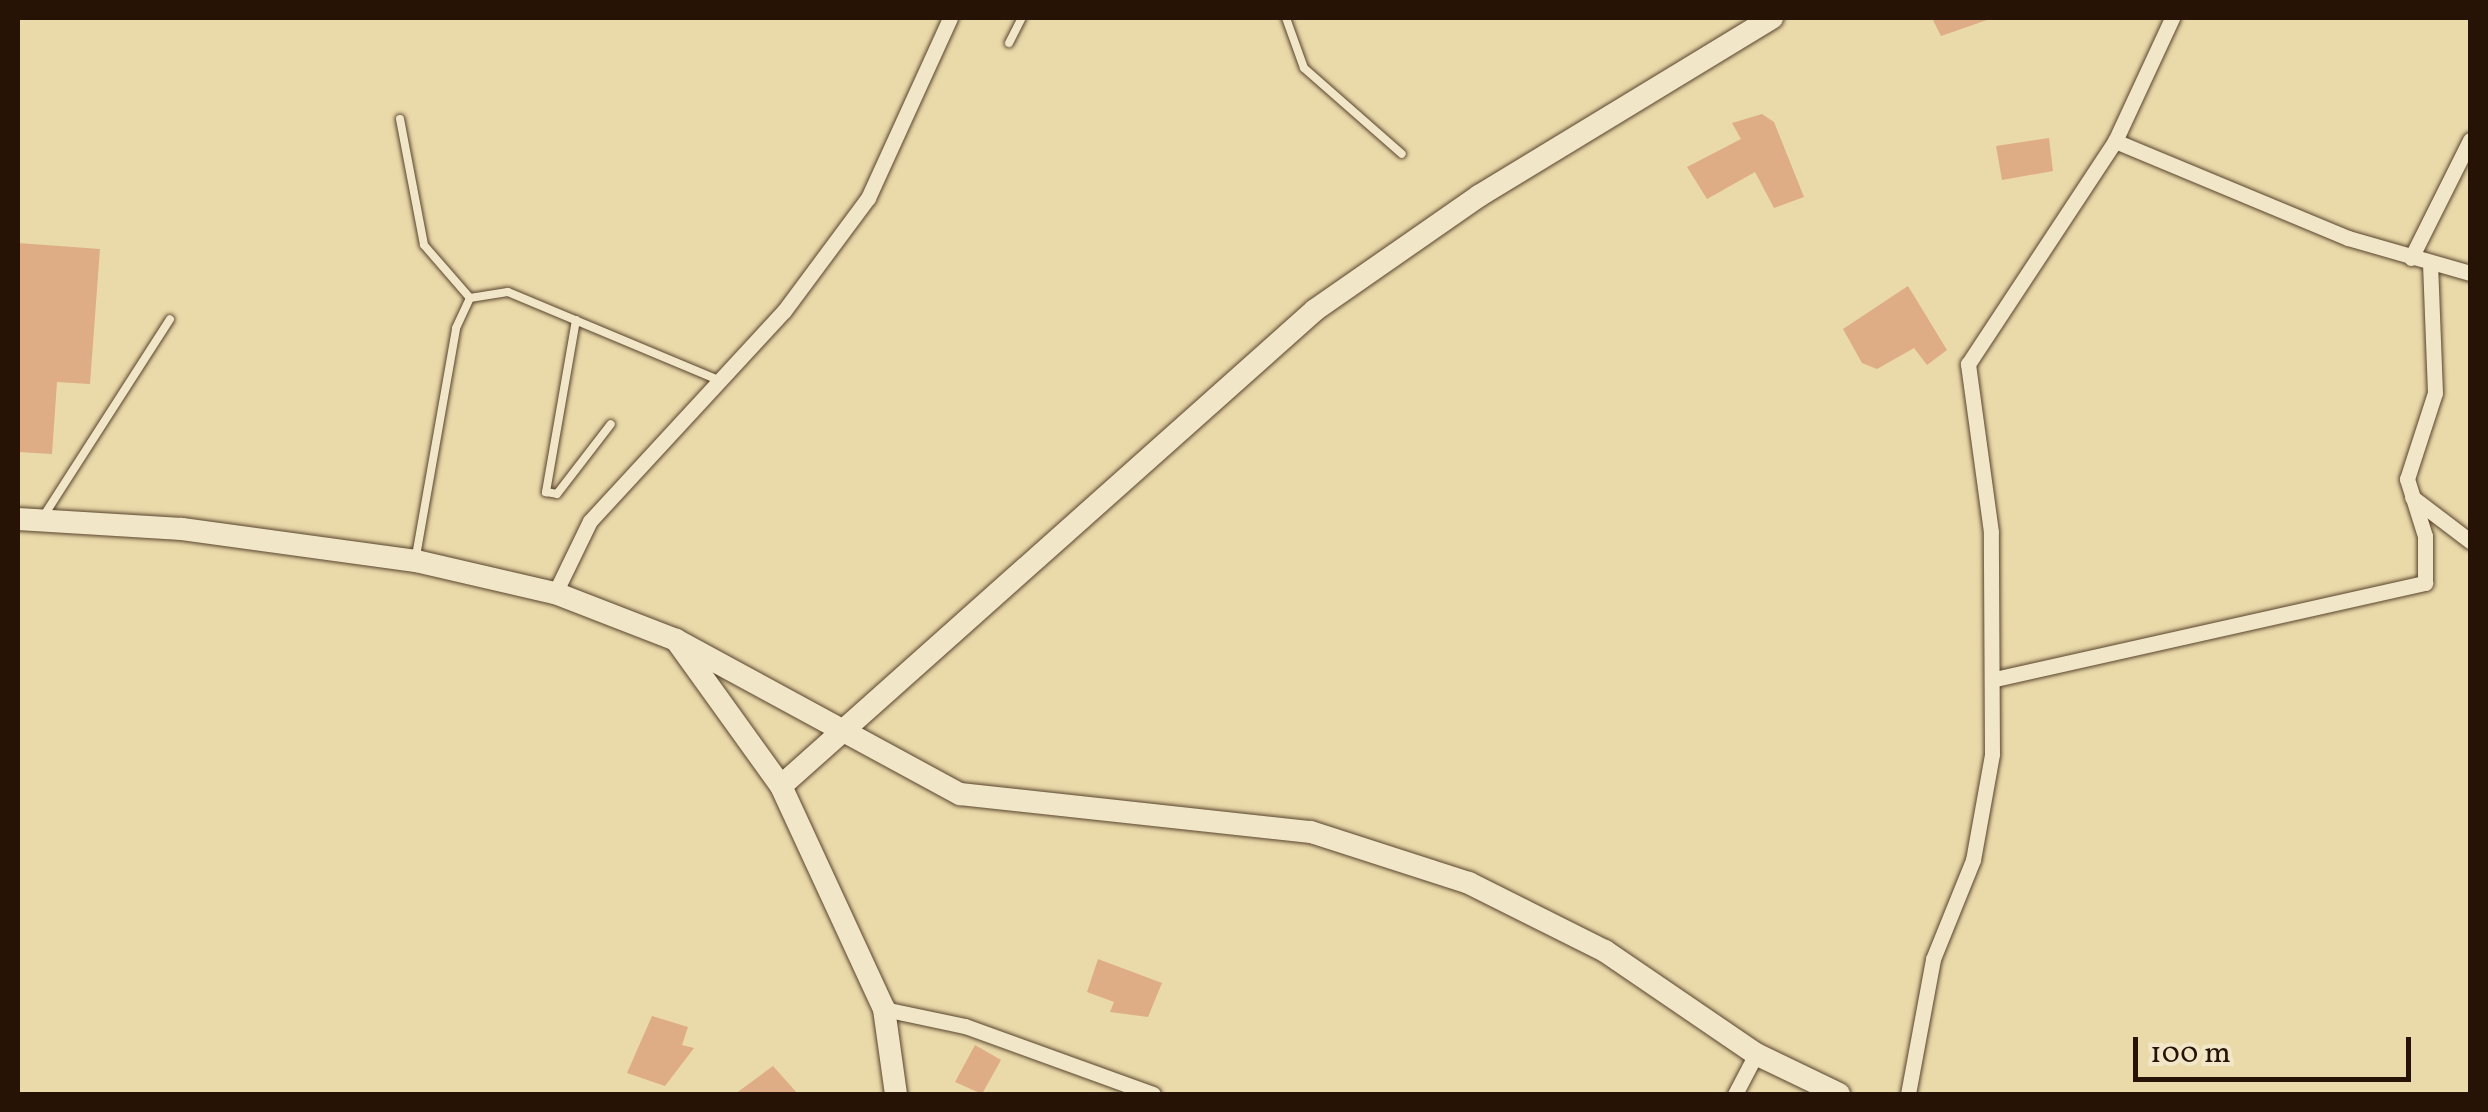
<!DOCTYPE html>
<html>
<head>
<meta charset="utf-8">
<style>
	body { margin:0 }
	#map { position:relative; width:2488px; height:1112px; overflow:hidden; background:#ead9a9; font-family:Vollkorn,serif }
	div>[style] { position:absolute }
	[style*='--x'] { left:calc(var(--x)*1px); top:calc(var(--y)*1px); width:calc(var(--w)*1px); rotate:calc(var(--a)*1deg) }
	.building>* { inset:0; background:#dfad85 }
	.roads { filter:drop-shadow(0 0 2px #58442e) drop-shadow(0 0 2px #58442e) }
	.lane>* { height:8px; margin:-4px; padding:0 4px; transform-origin:4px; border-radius:4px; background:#f1e6c7 }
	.street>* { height:15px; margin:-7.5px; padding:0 7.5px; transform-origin:7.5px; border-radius:7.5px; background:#f1e6c7 }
	.secondary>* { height:22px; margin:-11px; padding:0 11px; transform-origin:11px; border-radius:11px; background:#f1e6c7 }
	span { translate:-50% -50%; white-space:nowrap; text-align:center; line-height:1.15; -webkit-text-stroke:8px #f1e6c7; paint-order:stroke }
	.frame { position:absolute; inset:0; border:20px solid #271305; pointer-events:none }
	.scale { position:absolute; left:2133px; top:1037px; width:278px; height:45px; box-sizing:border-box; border:5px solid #271305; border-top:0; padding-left:12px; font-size:30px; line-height:35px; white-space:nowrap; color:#271305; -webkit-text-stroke:8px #f1e6c7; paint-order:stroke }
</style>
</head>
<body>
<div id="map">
	<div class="building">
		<div style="clip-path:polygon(1932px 18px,1987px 18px,1987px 20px,1941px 36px)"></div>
		<div style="clip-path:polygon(1762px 114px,1774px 122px,1804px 197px,1774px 208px,1755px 172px,1707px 199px,1687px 167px,1741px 139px,1732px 123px)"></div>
		<div style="clip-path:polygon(2049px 138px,2053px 171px,2002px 180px,1996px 146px)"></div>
		<div style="clip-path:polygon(18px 243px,100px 249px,90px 384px,57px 382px,52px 454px,18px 452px)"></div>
		<div style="clip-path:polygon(1908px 286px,1947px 350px,1927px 365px,1914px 348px,1877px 369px,1862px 363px,1843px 329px)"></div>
		<div style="clip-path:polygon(1098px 959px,1162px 983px,1148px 1017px,1110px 1012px,1114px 1002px,1087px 992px)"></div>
		<div style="clip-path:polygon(652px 1016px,688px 1027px,682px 1045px,694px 1048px,665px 1086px,627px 1073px)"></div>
		<div style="clip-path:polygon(975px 1045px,1001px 1060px,982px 1094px,955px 1082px)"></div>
		<div style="clip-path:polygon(773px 1066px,798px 1094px,735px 1094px)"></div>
	</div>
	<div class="roads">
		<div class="lane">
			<div style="--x:1286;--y:18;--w:53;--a:70.2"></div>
			<div style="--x:1304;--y:68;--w:130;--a:41.3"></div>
			<div style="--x:1009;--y:43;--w:28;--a:-63"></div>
			<div style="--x:400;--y:119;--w:128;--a:79.2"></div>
			<div style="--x:424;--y:245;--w:70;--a:49"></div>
			<div style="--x:576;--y:320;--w:175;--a:99.9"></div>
			<div style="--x:546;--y:492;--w:11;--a:10"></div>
			<div style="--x:557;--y:494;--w:88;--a:-52.4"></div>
			<div style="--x:43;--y:517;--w:235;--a:-57.3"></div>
			<div style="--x:416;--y:556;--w:231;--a:-80"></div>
			<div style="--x:456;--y:328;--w:33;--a:-65"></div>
			<div style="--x:470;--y:298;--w:38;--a:-9"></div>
			<div style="--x:508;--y:292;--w:228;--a:22.7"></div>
		</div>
		<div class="street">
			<div style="--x:2115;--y:141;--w:252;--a:22.6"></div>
			<div style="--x:2348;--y:238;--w:127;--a:16"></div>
			<div style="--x:2411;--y:258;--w:132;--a:-63.4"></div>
			<div style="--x:2412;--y:497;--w:73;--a:37.2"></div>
			<div style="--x:555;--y:593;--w:80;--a:-64.1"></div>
			<div style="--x:590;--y:521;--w:286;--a:-47.3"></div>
			<div style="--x:784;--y:311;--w:141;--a:-53.4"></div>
			<div style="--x:868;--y:198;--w:198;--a:-65.5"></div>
			<div style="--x:1995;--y:679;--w:441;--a:-12.6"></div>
			<div style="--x:2425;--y:583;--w:47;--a:-90"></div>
			<div style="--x:2425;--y:536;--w:60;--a:-107.5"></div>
			<div style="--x:2407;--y:479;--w:90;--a:-72"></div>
			<div style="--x:2435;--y:393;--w:129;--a:-92.2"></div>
			<div style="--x:884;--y:1009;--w:83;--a:11.9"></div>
			<div style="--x:965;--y:1026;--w:200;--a:19.9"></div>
			<div style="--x:1735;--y:1094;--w:45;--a:-62.3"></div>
			<div style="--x:1908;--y:1094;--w:137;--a:-79.5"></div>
			<div style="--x:1933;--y:959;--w:107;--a:-68"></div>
			<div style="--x:1973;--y:860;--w:108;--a:-79.8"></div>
			<div style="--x:1992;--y:754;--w:222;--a:-90.3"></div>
			<div style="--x:1991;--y:532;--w:170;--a:-97.8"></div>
			<div style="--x:1968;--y:364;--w:267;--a:-56.6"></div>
			<div style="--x:2115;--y:141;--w:136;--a:-65.1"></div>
		</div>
		<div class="secondary">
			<div style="--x:18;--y:519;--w:164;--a:3.5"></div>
			<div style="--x:182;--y:529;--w:236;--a:7.8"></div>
			<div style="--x:416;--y:561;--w:143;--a:13"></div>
			<div style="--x:555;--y:593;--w:130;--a:21.2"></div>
			<div style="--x:676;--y:640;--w:180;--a:54.3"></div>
			<div style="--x:781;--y:786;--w:246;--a:65.2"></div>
			<div style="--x:884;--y:1009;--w:86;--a:82"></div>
			<div style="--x:676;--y:640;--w:323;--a:28.5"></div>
			<div style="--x:960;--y:794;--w:353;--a:6.2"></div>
			<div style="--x:1311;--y:832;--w:166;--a:17.9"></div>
			<div style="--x:1469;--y:883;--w:152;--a:26.6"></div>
			<div style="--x:1605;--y:951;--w:183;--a:34.3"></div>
			<div style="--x:1756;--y:1054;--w:92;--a:25.7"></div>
			<div style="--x:781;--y:786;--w:715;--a:-41.71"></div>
			<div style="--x:1315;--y:310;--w:200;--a:-34.8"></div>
			<div style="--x:1479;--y:196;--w:343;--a:-31.3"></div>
		</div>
	</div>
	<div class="frame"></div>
	<div class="scale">100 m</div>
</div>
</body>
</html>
